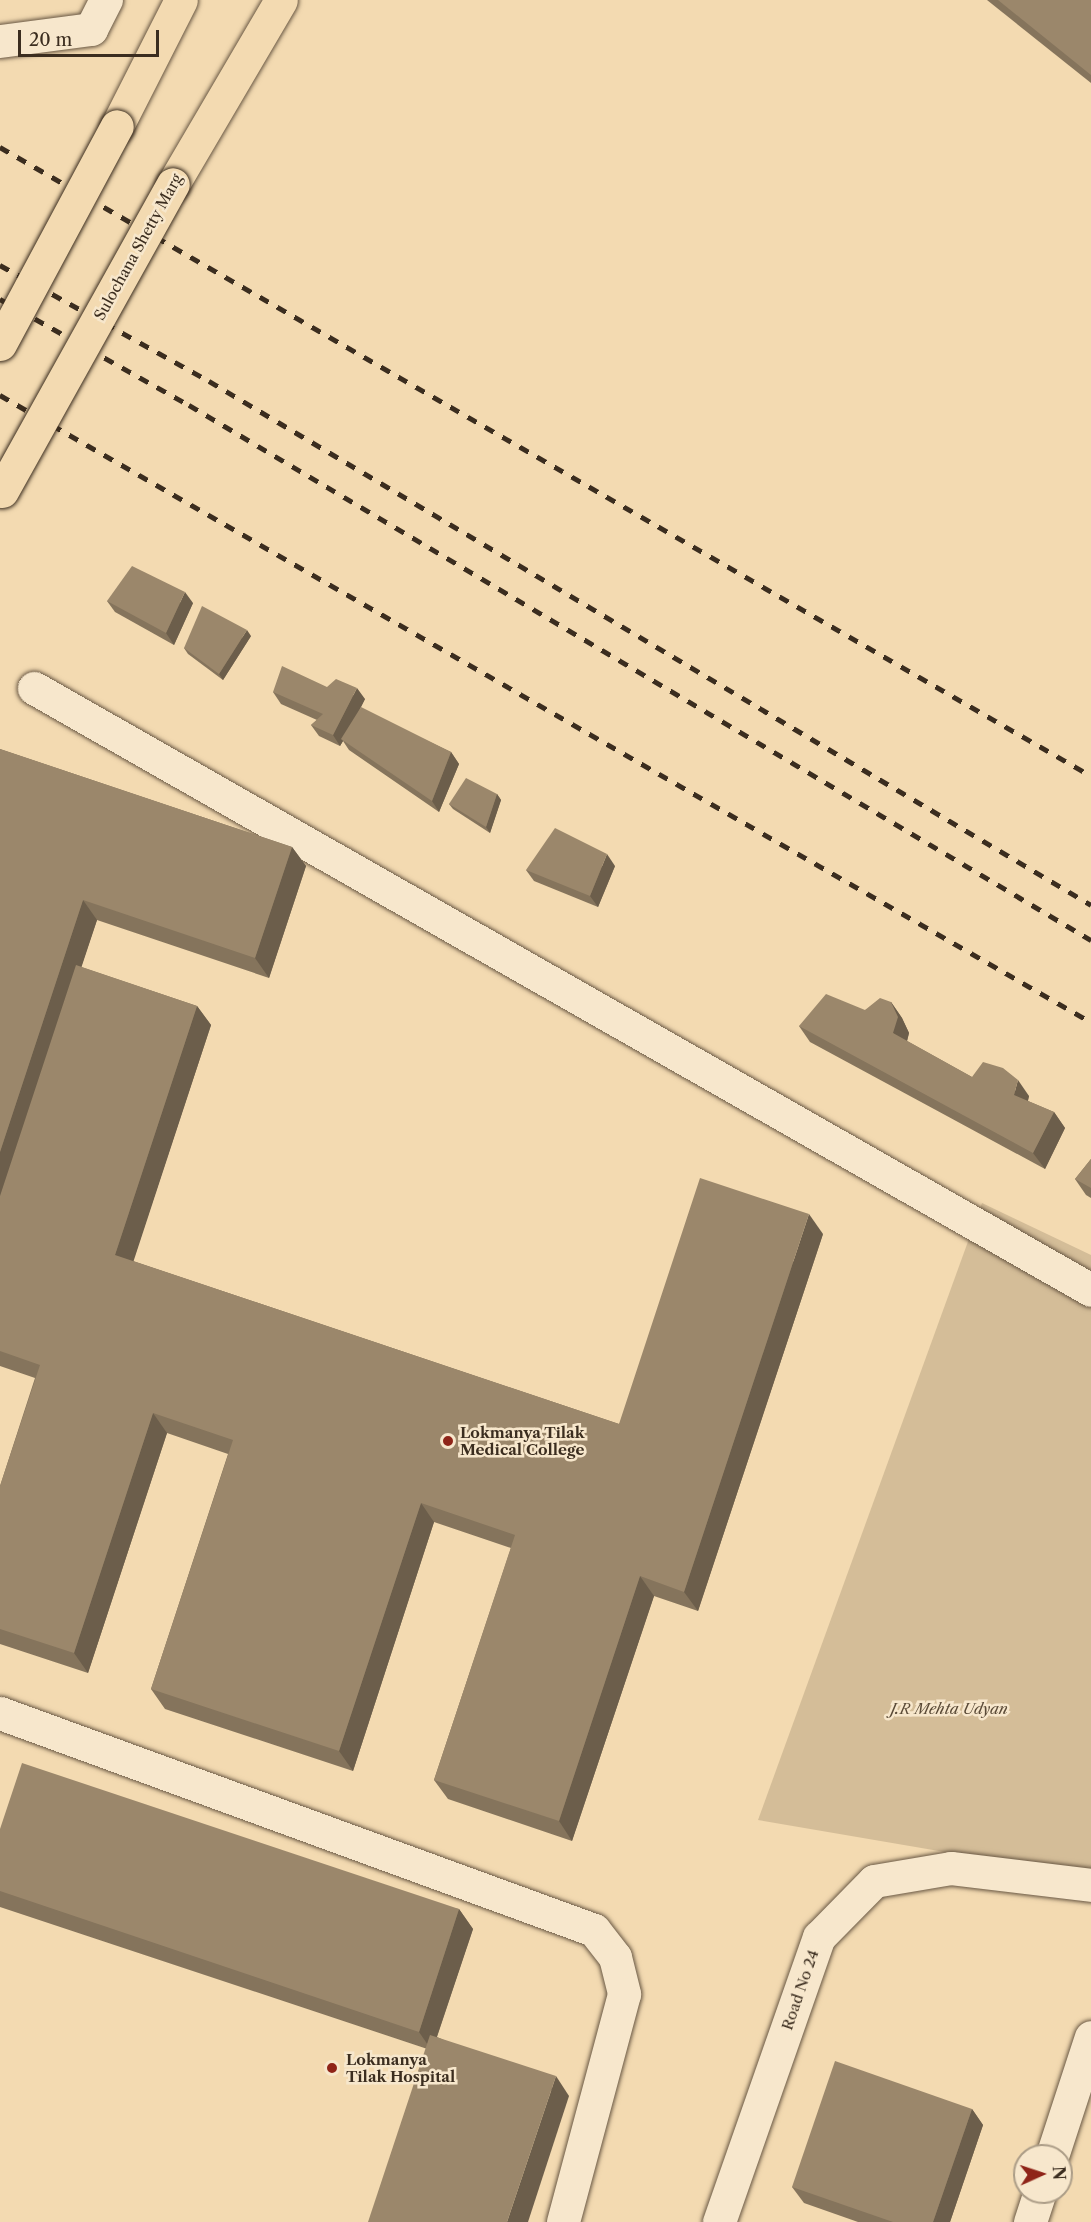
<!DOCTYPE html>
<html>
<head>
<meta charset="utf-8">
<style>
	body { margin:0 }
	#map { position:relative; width:1091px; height:2222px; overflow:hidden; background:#f3dab1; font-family:"Libre Caslon Text",serif }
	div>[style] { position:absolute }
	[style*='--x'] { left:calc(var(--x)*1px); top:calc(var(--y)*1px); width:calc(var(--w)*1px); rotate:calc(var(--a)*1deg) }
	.green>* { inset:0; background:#d4bd98 }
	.roads { filter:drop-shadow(0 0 2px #695844) drop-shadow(0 0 2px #695844) }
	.minor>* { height:33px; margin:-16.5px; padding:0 16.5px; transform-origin:16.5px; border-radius:16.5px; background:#f7e7cc }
	.major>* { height:33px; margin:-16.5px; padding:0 16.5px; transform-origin:16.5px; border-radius:16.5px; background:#f3dab1 }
	.rail>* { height:4.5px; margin-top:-2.25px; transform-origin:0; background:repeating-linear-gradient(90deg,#3b2d1f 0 10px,transparent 0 20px) }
	.bridges { filter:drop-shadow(0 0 2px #3b2d1f) drop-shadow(0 0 2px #3b2d1f) }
	.major-bridge>* { height:33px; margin:-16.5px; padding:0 16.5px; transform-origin:16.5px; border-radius:16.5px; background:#f3dab1 }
	.wall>* { inset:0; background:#85745c }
	.shaded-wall>* { inset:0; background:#6c5e4b }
	.building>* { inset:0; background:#9b876b }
	.dots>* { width:16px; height:16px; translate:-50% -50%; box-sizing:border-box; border:3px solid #f7e7cc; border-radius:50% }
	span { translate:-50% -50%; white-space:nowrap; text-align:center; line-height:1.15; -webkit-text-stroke:5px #f7e7cc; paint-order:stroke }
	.street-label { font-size:15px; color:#3b2d1f }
	.poi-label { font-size:15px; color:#3b2d1f; font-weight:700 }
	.left { translate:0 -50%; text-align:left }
	.park-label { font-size:15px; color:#5a4a37; font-style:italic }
	.north { position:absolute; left:1013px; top:2144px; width:60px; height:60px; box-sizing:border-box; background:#f7e7cc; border:2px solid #ac9d87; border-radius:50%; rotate:87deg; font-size:16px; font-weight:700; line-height:24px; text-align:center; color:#3b2d1f }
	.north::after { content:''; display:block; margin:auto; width:21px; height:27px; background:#8f2418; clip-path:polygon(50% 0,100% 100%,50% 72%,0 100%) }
	.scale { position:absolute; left:18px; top:30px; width:141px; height:27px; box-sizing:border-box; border:3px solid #3b2d1f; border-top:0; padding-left:8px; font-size:18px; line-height:21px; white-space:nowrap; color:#3b2d1f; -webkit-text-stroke:4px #f7e7cc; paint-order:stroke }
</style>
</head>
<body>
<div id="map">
	<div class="green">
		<div style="clip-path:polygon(982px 1203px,1091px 1255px,1091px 1877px,758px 1820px)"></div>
	</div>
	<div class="roads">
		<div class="minor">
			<div style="--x:0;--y:41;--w:92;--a:-7.5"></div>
			<div style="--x:91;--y:29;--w:33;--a:-63"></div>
			<div style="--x:34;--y:688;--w:1216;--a:29.66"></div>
			<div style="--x:0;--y:1713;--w:632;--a:20.07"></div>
			<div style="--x:594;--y:1930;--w:34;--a:52"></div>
			<div style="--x:615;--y:1957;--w:38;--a:76"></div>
			<div style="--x:624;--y:1994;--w:236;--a:105"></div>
			<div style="--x:1052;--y:2156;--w:125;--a:-71.9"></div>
			<div style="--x:719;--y:2222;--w:302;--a:-70.7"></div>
			<div style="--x:819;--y:1937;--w:78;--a:-45.5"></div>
			<div style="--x:874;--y:1881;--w:78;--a:-9.6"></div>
			<div style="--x:951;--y:1868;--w:141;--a:6.9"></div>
			<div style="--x:1030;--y:2222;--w:32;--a:-72"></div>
		</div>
		<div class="major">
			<div style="--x:117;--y:126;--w:141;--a:-63.1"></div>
			<div style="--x:173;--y:184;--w:213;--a:-59.6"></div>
		</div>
	</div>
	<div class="rail">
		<div style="--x:0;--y:147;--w:1259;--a:29.96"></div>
		<div style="--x:0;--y:265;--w:239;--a:29"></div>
		<div style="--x:209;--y:381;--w:1026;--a:30.71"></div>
		<div style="--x:0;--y:299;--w:217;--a:29.3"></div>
		<div style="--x:189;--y:405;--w:1049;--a:30.67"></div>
		<div style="--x:0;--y:395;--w:1258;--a:29.89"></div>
	</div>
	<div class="bridges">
		<div class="major-bridge">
			<div style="--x:0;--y:344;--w:247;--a:-61.8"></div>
			<div style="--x:2;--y:491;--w:351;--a:-60.9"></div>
		</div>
	</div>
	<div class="wall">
		<div style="clip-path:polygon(987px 0,1091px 0,1091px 83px)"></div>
		<div style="clip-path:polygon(107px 601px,193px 603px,174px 645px,115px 612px)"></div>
		<div style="clip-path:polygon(251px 636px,223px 680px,188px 654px,184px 648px)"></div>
		<div style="clip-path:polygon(327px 687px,365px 699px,360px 709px,451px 752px,459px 764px,439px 812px,349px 750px,343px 741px,340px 746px,319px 736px,311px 725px,317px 720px,281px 704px,273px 692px)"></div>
		<div style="clip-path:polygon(0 749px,292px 847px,306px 866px,269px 978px,97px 920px,81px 967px,197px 1006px,211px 1025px,133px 1261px,619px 1424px,823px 1234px,698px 1611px,654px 1596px,572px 1841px,448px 1799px,434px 1780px,511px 1548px,434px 1522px,353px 1771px,165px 1709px,151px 1689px,228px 1454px,167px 1433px,88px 1673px,0 1644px,0 1486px,35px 1378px,0 1366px)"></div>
		<div style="clip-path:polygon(497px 794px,501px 800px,490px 833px,453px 809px,449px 804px)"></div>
		<div style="clip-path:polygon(615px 866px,598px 907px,534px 881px,526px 870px)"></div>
		<div style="clip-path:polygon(891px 1002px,902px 1018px,909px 1033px,907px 1041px,972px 1077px,1029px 1096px,1028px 1101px,1054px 1112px,1065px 1128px,1045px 1169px,810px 1042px,799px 1026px,865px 1010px)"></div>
		<div style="clip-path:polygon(1091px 1159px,1091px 1198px,1086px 1195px,1075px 1179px)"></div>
		<div style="clip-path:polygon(0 1829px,459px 1909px,473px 1929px,437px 2037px,569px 2096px,0 1907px)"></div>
		<div style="clip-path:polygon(972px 2109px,983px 2125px,950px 2222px,858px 2222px,804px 2203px,792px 2187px)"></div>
	</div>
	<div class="shaded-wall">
		<div style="clip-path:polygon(185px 592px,193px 603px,174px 645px,166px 633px)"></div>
		<div style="clip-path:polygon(247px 630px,251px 636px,223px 680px,219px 674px)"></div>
		<div style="clip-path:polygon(357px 688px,365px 699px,344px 740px,341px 739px,343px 741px,340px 746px,333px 735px)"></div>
		<div style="clip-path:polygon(451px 752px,459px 764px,439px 812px,432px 801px)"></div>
		<div style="clip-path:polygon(497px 794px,501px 800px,490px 833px,486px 827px)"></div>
		<div style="clip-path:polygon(292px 847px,306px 866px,269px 978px,255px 958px)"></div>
		<div style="clip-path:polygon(607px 854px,615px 866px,598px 907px,590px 896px)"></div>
		<div style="clip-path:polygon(83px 900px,97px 920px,0 1214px,0 1152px)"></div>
		<div style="clip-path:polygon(891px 1002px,902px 1018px,909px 1033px,905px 1049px,893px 1033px)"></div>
		<div style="clip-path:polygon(197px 1006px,211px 1025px,129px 1275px,115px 1255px)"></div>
		<div style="clip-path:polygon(1018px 1080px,1029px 1096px,1025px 1111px,1014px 1095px)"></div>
		<div style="clip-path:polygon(1054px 1112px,1065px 1128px,1045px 1169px,1033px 1153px)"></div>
		<div style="clip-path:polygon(809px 1214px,823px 1234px,698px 1611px,684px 1592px)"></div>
		<div style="clip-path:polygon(153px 1413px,167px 1433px,88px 1673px,74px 1653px)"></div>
		<div style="clip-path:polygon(421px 1503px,434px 1522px,353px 1771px,339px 1751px)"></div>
		<div style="clip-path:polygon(640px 1576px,654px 1596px,572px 1841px,559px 1821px)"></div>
		<div style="clip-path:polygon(459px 1909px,473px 1929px,432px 2051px,419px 2032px)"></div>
		<div style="clip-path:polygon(556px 2076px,569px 2096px,528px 2222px,507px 2222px)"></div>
		<div style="clip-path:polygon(972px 2109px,983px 2125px,950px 2222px,933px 2222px)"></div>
	</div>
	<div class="building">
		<div style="clip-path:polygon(998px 0,1091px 0,1091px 75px)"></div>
		<div style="clip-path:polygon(132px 566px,185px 592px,166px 633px,107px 601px)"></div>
		<div style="clip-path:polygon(202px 606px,247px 630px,219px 674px,184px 648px)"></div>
		<div style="clip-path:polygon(282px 666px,327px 687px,336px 679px,357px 688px,333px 735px,311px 725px,323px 714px,273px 692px)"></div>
		<div style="clip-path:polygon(361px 707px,451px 752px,432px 801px,341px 739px)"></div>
		<div style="clip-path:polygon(0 749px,292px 847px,255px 958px,83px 900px,0 1152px)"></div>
		<div style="clip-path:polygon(466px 778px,497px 794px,486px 827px,449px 804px)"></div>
		<div style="clip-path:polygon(555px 828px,607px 854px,590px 896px,526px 870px)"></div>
		<div style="clip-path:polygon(76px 965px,197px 1006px,115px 1255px,619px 1424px,700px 1178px,809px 1214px,684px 1592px,640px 1576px,559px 1821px,434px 1780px,515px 1535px,421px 1503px,339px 1751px,151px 1689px,233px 1440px,153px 1413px,74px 1653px,0 1629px,0 1486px,40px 1365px,0 1351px,0 1196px)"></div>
		<div style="clip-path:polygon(826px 994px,865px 1010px,880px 998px,891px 1002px,898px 1017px,893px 1033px,972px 1077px,983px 1062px,1003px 1068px,1018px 1080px,1014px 1095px,1054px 1112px,1033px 1153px,799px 1026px)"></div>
		<div style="clip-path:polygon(1091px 1159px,1091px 1188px,1075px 1179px)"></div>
		<div style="clip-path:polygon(22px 1763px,459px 1909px,419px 2032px,0 1891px,0 1829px)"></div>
		<div style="clip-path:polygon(430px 2035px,556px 2076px,507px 2222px,368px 2222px)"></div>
		<div style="clip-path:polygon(835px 2061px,972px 2109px,933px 2222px,893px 2222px,792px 2187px)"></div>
	</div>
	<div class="dots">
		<div style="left:448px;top:1441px;background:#8f2418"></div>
		<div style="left:332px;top:2068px;background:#8f2418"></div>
	</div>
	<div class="street-label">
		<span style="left:138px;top:247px;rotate:-61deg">Sulochana Shetty Marg</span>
		<span style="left:800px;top:1990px;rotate:-71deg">Road No 24</span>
	</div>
	<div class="poi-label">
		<span class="left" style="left:460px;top:1441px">Lokmanya Tilak<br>Medical College</span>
		<span class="left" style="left:346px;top:2068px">Lokmanya<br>Tilak Hospital</span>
	</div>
	<div class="park-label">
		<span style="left:949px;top:1709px">J.R Mehta Udyan</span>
	</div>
	<div class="north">N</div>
	<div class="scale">20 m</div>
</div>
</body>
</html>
